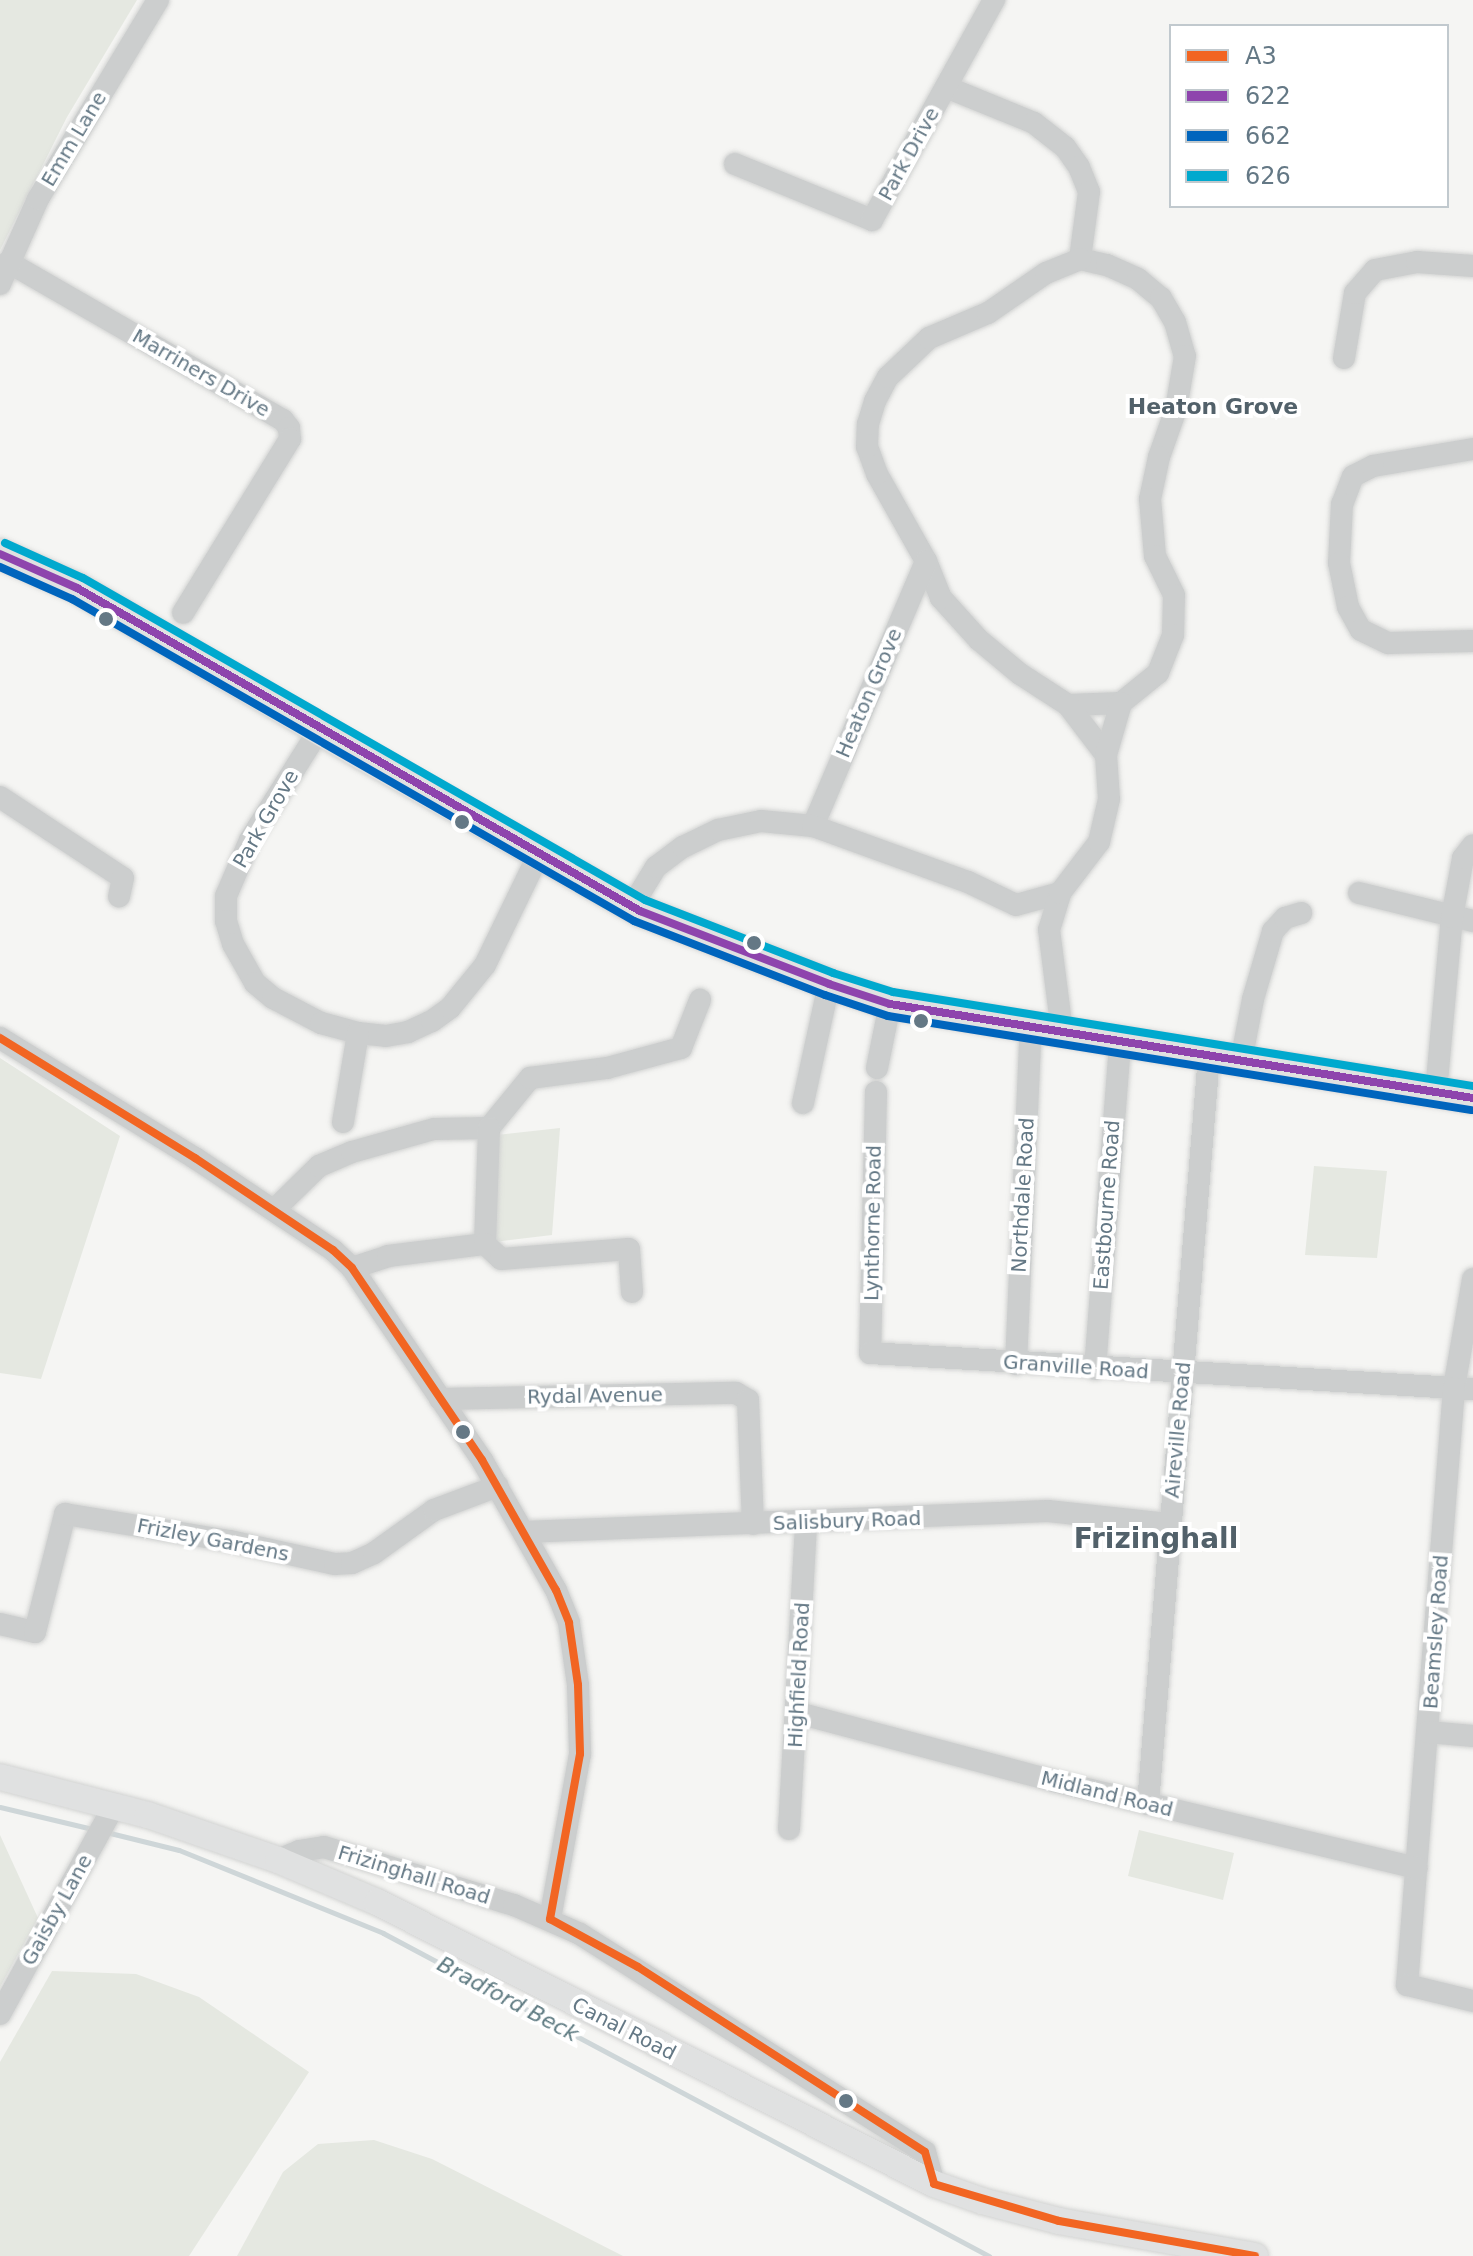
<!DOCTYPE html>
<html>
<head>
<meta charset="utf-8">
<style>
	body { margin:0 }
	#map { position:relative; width:1473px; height:2256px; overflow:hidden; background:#f5f5f3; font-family:"DejaVu Sans",sans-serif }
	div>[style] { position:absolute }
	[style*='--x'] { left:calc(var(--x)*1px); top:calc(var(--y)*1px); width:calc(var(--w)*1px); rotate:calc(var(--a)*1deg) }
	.green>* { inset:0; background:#e5e8e1 }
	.stream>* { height:5px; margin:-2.5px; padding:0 2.5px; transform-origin:2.5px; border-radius:2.5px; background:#ced6d8 }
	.roads { filter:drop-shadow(0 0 2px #d2d3d2) drop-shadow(0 0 2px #d2d3d2) }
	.minor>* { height:22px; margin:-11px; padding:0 11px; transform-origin:11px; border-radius:11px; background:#cccece }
	.major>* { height:26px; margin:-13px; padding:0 13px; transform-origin:13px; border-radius:13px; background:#e0e1e1 }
	.highway>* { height:30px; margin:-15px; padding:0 15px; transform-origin:15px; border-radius:15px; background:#e0e1e1 }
	.bus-1>* { height:8px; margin:-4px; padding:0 4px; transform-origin:4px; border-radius:4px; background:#f26522 }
	.bus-2>* { height:8px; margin:-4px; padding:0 4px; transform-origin:4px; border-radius:4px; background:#8e44ad }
	.bus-3>* { height:8px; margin:-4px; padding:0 4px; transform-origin:4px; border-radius:4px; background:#0065bd }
	.bus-4>* { height:8px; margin:-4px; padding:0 4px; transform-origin:4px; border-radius:4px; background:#00a9ce }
	.dots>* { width:22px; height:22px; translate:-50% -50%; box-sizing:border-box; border:4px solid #fff; border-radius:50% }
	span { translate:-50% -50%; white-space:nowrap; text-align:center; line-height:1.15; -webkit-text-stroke:8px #fff; paint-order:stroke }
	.street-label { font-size:20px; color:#647885 }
	.neighbourhood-label { font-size:22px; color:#52616a; font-weight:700 }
	.water-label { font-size:22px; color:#5f7b82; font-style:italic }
	.district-label { font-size:28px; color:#52616a; font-weight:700 }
	.legend { position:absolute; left:1169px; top:24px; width:280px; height:184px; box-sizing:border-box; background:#fff; border:2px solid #c1c9ce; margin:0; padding:10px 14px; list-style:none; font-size:24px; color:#647885 }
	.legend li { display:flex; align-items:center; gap:16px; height:40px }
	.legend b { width:40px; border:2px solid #c1c9ce }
</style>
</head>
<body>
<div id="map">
	<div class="green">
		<div style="clip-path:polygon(0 0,137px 0,67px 117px,0 250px)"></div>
		<div style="clip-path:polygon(0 1058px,120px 1136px,41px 1379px,0 1373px)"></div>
		<div style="clip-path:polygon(560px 1128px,552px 1235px,494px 1242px,497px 1135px)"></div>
		<div style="clip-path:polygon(1314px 1166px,1387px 1171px,1377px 1258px,1305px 1255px)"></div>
		<div style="clip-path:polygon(1139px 1830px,1234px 1853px,1223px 1900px,1128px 1876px)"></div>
		<div style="clip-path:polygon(0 1835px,38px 1918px,0 1987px)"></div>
		<div style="clip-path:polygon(52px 1971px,136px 1974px,199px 1997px,309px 2072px,189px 2256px,0 2256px,0 2062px)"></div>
		<div style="clip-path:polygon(374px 2140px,432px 2159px,623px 2256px,237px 2256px,283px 2172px,318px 2144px)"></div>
	</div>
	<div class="stream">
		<div style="--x:0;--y:1807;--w:95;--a:13.4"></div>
		<div style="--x:106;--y:1832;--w:75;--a:13.9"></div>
		<div style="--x:179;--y:1850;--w:220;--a:22.1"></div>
		<div style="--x:383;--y:1933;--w:687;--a:28.06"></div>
	</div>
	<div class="roads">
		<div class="minor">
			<div style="--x:946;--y:87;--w:95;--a:22.2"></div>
			<div style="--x:1034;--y:123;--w:39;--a:38"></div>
			<div style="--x:1065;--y:147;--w:24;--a:55"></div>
			<div style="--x:1079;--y:167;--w:27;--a:68"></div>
			<div style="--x:1089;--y:192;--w:68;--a:97.7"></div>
			<div style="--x:1080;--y:259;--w:28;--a:13"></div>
			<div style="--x:1107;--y:265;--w:34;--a:24"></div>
			<div style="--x:1138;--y:279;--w:30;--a:40"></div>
			<div style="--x:1161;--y:298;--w:28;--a:60"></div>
			<div style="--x:1175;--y:322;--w:35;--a:74"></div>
			<div style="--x:1185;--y:356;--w:54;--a:99.6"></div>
			<div style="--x:1176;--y:409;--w:51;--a:109.5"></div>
			<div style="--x:1159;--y:457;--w:43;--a:102.1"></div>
			<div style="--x:1150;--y:499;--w:57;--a:85"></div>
			<div style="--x:1155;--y:556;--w:43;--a:64"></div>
			<div style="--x:1174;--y:595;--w:40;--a:91.4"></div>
			<div style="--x:1173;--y:635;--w:41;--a:111.5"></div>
			<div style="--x:1158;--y:673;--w:48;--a:141"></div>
			<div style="--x:1121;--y:703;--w:53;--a:177.8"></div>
			<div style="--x:1068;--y:705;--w:57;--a:-147.1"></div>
			<div style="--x:1020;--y:674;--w:53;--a:-140.3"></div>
			<div style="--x:979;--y:640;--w:57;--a:-132.1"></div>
			<div style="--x:941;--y:598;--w:40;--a:-112"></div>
			<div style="--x:926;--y:561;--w:100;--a:-119.4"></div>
			<div style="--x:877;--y:474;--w:29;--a:-110"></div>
			<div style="--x:867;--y:447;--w:23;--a:-88"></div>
			<div style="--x:868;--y:424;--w:24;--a:-73"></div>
			<div style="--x:875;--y:401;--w:27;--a:-62"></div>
			<div style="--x:888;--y:377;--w:57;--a:-43.6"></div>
			<div style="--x:929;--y:338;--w:64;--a:-23"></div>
			<div style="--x:988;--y:313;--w:70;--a:-34.6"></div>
			<div style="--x:1046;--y:273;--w:37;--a:-22"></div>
			<div style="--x:735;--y:164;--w:148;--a:22.2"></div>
			<div style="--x:872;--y:220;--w:252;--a:-61"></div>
			<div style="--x:8;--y:262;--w:317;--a:29.9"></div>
			<div style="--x:283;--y:420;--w:10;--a:53"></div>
			<div style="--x:289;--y:428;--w:11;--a:85"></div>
			<div style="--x:290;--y:439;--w:204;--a:121.6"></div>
			<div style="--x:0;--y:284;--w:93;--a:-65.9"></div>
			<div style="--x:38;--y:199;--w:232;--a:-58.9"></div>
			<div style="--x:1344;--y:358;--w:66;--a:-80.4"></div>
			<div style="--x:1355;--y:293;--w:30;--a:-49"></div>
			<div style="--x:1375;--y:270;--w:43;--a:-10.8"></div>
			<div style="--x:1417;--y:262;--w:56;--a:4.1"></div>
			<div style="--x:1473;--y:449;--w:101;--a:170.4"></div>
			<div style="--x:1373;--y:466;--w:22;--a:153"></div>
			<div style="--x:1353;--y:476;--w:30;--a:111"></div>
			<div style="--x:1342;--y:504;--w:59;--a:92.9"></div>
			<div style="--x:1339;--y:563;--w:45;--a:78.4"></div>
			<div style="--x:1348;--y:607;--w:26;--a:61"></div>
			<div style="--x:1361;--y:630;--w:30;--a:26"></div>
			<div style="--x:1388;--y:643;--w:85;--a:-1.3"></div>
			<div style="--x:1068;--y:705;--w:63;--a:52.8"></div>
			<div style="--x:319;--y:730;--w:130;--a:122.1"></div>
			<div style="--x:250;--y:840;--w:61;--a:113.2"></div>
			<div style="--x:226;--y:896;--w:25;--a:90"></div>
			<div style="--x:226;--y:921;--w:24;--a:73"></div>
			<div style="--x:233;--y:944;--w:45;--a:60.6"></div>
			<div style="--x:255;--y:983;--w:23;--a:40"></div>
			<div style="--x:273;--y:998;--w:54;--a:27.5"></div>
			<div style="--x:321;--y:1023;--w:38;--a:15"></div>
			<div style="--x:358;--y:1033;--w:28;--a:6"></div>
			<div style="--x:386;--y:1036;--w:22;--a:-10"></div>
			<div style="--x:408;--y:1032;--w:26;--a:-25"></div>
			<div style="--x:432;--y:1021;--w:22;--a:-36"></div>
			<div style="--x:450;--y:1008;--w:55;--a:-50.9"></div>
			<div style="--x:485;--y:965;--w:123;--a:-64.1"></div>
			<div style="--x:0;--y:797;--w:147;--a:33.4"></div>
			<div style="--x:123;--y:878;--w:19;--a:102"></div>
			<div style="--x:813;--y:826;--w:288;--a:-66.9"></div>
			<div style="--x:1359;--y:893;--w:117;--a:13.8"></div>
			<div style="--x:632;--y:906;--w:46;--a:-58.4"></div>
			<div style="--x:656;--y:867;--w:34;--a:-37"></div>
			<div style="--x:683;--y:847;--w:39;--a:-26"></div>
			<div style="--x:718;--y:830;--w:44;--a:-11.8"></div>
			<div style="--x:761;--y:821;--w:52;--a:5.5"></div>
			<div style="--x:813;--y:826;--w:165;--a:19.9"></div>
			<div style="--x:968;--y:882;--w:53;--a:25.6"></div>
			<div style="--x:1016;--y:905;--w:46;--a:-15.3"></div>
			<div style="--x:1062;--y:1031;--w:102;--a:-97.3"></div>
			<div style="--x:1049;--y:930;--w:39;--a:-73"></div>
			<div style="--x:1060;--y:893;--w:64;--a:-52.6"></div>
			<div style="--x:1099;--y:842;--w:44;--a:-76.9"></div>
			<div style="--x:1109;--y:799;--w:44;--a:-93.9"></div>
			<div style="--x:1106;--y:755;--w:54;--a:-73.9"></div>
			<div style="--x:0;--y:1038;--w:229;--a:31.6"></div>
			<div style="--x:195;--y:1158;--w:166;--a:33.7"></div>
			<div style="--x:333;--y:1250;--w:26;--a:43"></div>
			<div style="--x:352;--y:1268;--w:232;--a:55.9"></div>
			<div style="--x:482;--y:1460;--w:150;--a:60.4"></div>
			<div style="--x:556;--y:1590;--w:35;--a:68"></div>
			<div style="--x:569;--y:1623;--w:63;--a:81.7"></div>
			<div style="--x:578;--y:1685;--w:69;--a:88.3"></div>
			<div style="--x:580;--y:1754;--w:168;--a:100.3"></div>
			<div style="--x:1241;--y:1061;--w:63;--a:-79"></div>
			<div style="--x:1253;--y:999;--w:71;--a:-73.6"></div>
			<div style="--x:1273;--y:931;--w:18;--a:-47"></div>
			<div style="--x:1285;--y:918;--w:17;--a:-17"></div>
			<div style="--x:877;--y:1068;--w:65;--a:-78.5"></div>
			<div style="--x:876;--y:1092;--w:261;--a:91.3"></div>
			<div style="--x:870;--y:1353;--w:604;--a:3.42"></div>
			<div style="--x:1436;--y:1092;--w:176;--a:-84.8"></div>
			<div style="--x:1452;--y:917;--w:60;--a:-79.4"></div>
			<div style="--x:1463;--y:858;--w:16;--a:-52"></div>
			<div style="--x:803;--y:1103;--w:122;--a:-77.7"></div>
			<div style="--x:343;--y:1122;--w:90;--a:-80.4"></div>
			<div style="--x:489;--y:1128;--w:65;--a:-50.6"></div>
			<div style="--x:530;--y:1078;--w:78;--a:-7.4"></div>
			<div style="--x:607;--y:1068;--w:77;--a:-15.1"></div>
			<div style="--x:681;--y:1048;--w:52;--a:-68.4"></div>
			<div style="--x:275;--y:1209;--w:62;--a:-44.3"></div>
			<div style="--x:319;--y:1166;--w:36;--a:-23"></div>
			<div style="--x:352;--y:1152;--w:85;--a:-15.7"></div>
			<div style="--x:434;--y:1129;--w:55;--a:-1"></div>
			<div style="--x:485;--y:1244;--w:116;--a:-88"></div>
			<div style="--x:352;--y:1268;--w:38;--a:-18"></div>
			<div style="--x:388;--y:1256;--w:98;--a:-7.1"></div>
			<div style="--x:485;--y:1244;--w:22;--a:43"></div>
			<div style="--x:501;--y:1259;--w:128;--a:-4.5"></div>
			<div style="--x:629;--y:1249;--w:43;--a:86"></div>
			<div style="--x:1473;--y:1279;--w:111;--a:99.9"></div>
			<div style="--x:1454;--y:1388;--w:599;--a:94.5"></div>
			<div style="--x:1407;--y:1985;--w:68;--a:13.6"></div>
			<div style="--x:1016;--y:1364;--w:338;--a:-87.5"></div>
			<div style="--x:1095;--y:1369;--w:329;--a:-85.6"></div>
			<div style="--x:440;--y:1399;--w:296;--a:-1.2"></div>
			<div style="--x:736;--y:1393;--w:14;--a:30"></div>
			<div style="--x:748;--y:1400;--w:124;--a:87.7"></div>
			<div style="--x:524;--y:1532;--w:524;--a:-2.29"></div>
			<div style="--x:1048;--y:1511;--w:123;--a:6.1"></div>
			<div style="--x:0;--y:1624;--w:36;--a:13"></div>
			<div style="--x:35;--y:1632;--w:122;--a:-75.7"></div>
			<div style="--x:65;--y:1514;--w:167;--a:9.3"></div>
			<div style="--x:230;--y:1541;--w:107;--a:12.4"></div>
			<div style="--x:335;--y:1564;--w:17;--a:-3"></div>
			<div style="--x:352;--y:1563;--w:24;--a:-24"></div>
			<div style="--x:374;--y:1553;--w:74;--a:-35.6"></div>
			<div style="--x:434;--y:1510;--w:68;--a:-20.6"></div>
			<div style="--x:798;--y:1713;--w:265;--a:14.9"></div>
			<div style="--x:1054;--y:1781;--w:373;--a:13.5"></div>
			<div style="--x:1428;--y:1732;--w:45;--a:5.1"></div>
			<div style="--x:1148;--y:1804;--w:750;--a:-85.34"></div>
			<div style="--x:789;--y:1829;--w:307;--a:-86.8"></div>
			<div style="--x:278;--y:1860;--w:23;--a:-23"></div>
			<div style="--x:299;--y:1851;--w:25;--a:-9"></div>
			<div style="--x:324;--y:1847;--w:199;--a:17"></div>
			<div style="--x:514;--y:1905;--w:72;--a:23.7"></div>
			<div style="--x:580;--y:1934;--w:408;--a:32.3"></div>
			<div style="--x:925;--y:2152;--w:33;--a:74"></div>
			<div style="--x:0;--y:2014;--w:237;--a:-61.3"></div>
		</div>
		<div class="major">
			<div style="--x:0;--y:1777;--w:153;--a:14.4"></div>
			<div style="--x:148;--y:1815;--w:138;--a:19.1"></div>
			<div style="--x:278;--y:1860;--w:108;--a:23"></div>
			<div style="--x:377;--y:1902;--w:624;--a:26.85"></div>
			<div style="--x:934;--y:2184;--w:51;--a:19.5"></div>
			<div style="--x:982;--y:2201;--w:80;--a:14.6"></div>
			<div style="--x:1059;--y:2221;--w:199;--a:10.1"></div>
		</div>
		<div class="highway">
			<div style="--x:0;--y:554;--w:84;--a:23.8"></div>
			<div style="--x:77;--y:588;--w:331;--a:30.3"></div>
			<div style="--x:363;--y:755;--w:318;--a:29.4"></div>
			<div style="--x:640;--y:911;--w:203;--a:21.1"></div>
			<div style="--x:829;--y:984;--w:64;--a:18.2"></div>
			<div style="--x:890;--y:1004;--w:591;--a:9.16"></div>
		</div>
	</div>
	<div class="bus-1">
		<div style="--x:0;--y:1038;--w:229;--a:31.6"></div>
		<div style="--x:195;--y:1158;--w:166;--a:33.7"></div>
		<div style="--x:333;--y:1250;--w:26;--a:43"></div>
		<div style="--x:352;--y:1268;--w:232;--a:55.9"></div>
		<div style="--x:482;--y:1460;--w:150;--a:60.4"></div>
		<div style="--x:556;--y:1590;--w:35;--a:68"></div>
		<div style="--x:569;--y:1623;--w:63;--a:81.7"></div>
		<div style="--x:578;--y:1685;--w:69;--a:88.3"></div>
		<div style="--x:580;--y:1754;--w:168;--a:100.3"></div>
		<div style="--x:550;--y:1919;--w:100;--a:28.6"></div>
		<div style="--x:638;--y:1967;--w:341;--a:32.8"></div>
		<div style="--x:925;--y:2152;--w:33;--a:74"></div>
		<div style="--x:934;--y:2184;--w:130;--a:16.5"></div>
		<div style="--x:1059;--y:2221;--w:199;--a:10.1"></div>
	</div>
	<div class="bus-2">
		<div style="--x:0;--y:554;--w:84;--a:23.8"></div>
		<div style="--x:77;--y:588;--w:649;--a:29.84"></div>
		<div style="--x:640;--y:911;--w:203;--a:21.1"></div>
		<div style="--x:829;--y:984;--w:64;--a:18.2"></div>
		<div style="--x:890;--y:1004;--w:591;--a:9.16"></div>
	</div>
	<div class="bus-3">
		<div style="--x:0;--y:567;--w:79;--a:24"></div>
		<div style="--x:72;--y:599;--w:648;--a:29.81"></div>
		<div style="--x:634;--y:921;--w:205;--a:21.2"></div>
		<div style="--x:825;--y:995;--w:66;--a:18.4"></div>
		<div style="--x:888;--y:1016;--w:591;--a:9.16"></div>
	</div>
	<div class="bus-4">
		<div style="--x:5;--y:543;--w:85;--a:24.2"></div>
		<div style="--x:83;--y:578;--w:648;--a:29.81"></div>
		<div style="--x:645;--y:900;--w:202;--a:21.2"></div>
		<div style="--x:833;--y:973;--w:63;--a:17.6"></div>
		<div style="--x:893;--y:992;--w:588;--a:9.21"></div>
	</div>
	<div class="dots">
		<div style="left:106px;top:619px;background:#647885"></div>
		<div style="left:462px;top:822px;background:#647885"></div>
		<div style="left:754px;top:943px;background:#647885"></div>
		<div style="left:921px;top:1021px;background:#647885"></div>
		<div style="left:463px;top:1432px;background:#647885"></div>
		<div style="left:846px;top:2101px;background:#647885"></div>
	</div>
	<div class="street-label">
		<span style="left:74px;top:139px;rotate:-59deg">Emm Lane</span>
		<span style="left:909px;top:154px;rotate:-61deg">Park Drive</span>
		<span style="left:201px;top:373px;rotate:30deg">Marriners Drive</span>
		<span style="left:869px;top:693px;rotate:-67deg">Heaton Grove</span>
		<span style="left:266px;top:819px;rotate:-60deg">Park Grove</span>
		<span style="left:1023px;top:1195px;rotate:-87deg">Northdale Road</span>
		<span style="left:1107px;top:1205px;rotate:-86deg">Eastbourne Road</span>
		<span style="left:873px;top:1223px;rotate:-89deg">Lynthorne Road</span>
		<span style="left:1076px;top:1367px;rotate:4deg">Granville Road</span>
		<span style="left:595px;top:1396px;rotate:-1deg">Rydal Avenue</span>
		<span style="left:1178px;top:1430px;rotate:-85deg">Aireville Road</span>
		<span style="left:847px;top:1521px;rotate:-2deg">Salisbury Road</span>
		<span style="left:213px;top:1540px;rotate:11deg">Frizley Gardens</span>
		<span style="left:1436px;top:1632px;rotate:-86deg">Beamsley Road</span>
		<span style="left:799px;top:1675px;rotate:-87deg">Highfield Road</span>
		<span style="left:1107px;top:1794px;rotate:14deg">Midland Road</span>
		<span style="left:414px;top:1875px;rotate:17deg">Frizinghall Road</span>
		<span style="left:57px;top:1910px;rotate:-61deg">Gaisby Lane</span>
		<span style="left:624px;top:2029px;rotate:27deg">Canal Road</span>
	</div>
	<div class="neighbourhood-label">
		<span style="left:1213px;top:407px">Heaton Grove</span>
	</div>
	<div class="water-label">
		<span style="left:508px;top:1999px;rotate:28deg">Bradford Beck</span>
	</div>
	<div class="district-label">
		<span style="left:1156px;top:1539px">Frizinghall</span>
	</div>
	<ul class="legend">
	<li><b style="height:10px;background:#f26522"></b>A3</li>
	<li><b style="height:10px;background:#8e44ad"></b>622</li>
	<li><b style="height:10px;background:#0065bd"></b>662</li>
	<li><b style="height:10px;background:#00a9ce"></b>626</li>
	</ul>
</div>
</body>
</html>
